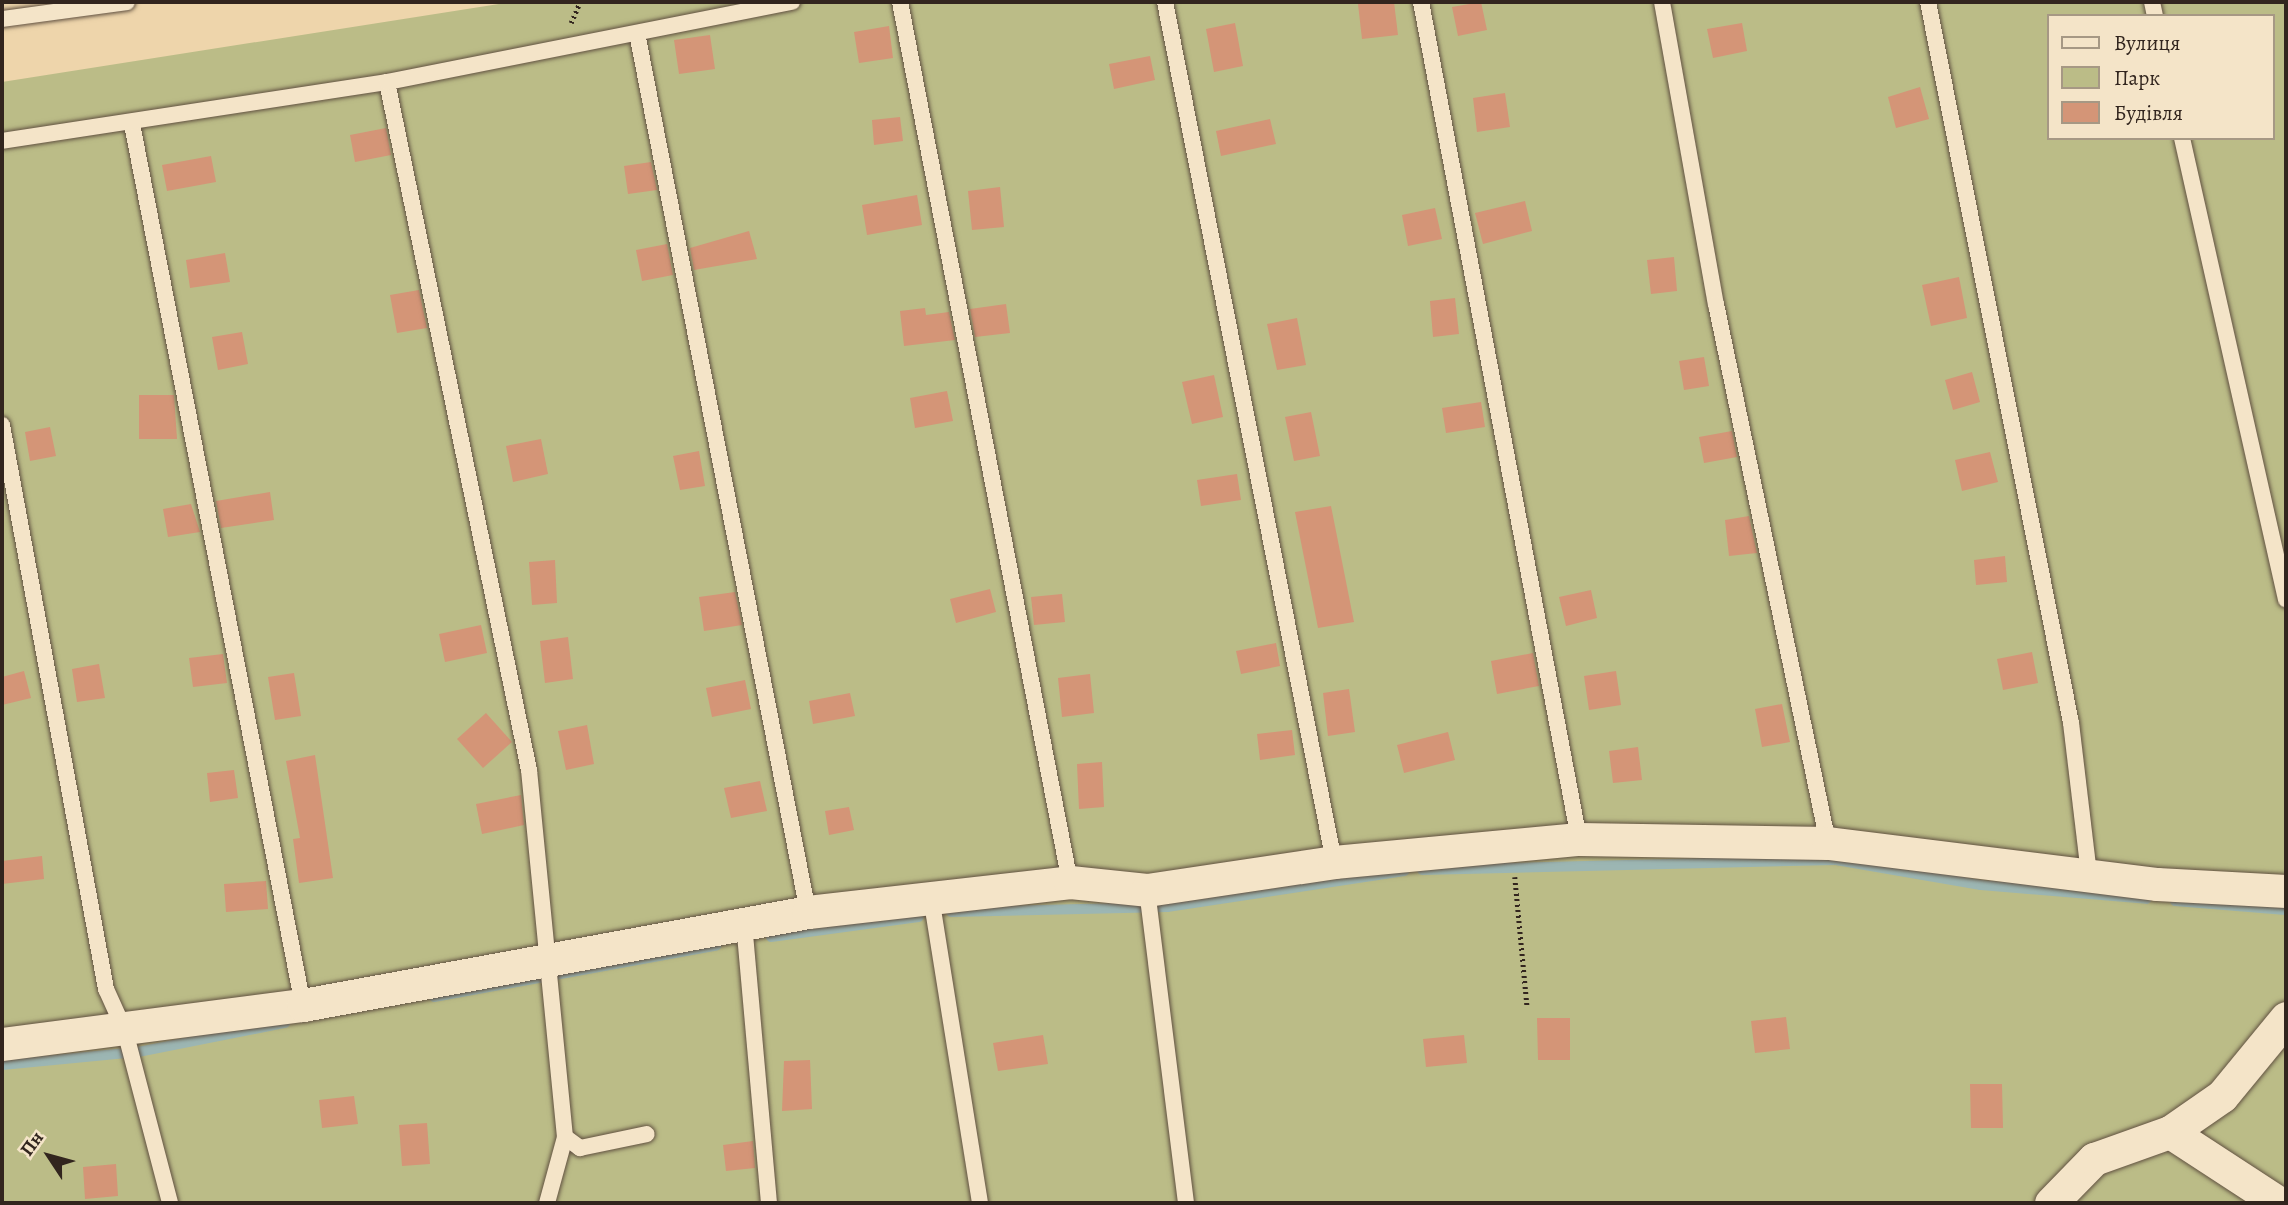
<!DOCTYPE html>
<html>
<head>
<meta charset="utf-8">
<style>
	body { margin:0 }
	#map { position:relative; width:2288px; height:1205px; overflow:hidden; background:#eed5ab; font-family:Alegreya,serif }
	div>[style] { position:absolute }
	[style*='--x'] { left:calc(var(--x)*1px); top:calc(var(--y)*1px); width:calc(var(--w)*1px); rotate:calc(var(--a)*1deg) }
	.green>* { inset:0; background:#bbbc87 }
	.stream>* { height:10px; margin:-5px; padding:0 5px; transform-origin:5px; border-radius:5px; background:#9cb6b3 }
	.building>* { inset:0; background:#d49577 }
	.path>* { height:4.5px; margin-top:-2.25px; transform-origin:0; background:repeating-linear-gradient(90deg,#32251e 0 2px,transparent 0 5.5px) }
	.roads { filter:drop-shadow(0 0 2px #615141) drop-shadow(0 0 2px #615141) }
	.lane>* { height:16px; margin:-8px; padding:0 8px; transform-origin:8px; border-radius:8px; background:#f4e4c8 }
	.street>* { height:33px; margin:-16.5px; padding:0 16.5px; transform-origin:16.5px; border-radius:16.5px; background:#f4e4c8 }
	span { translate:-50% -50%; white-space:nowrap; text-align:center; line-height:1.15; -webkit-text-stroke:5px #f4e4c8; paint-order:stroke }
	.frame { position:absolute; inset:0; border:4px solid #32251e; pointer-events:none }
	.legend { position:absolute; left:2047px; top:14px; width:228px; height:126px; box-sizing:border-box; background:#f4e4c8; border:2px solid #a69884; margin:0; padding:9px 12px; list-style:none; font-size:21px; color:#32251e }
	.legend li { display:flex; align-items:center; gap:14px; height:35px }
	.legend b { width:35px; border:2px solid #a69884 }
	.north { position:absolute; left:14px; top:1121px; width:70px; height:70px; -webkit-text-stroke:5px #f4e4c8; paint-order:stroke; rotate:306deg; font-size:19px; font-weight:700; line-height:28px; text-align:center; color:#32251e }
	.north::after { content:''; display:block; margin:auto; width:24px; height:32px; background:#32251e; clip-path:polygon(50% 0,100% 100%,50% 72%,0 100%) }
</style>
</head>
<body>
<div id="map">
	<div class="green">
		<div style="clip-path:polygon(evenodd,511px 2px,2286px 2px,2286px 1203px,2px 1203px,2px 82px,511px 2px,2048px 16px,2272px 16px,2272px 138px,2048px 138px,2048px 16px)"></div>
	</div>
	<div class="stream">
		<div style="--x:1422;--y:870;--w:414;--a:-1.4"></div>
		<div style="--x:1836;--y:860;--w:147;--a:9.8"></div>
		<div style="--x:1981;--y:885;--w:166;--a:4.8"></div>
		<div style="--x:2175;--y:901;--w:111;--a:4.6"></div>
		<div style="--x:951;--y:912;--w:216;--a:-1.3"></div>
		<div style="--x:1167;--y:907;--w:240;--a:-8.6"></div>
		<div style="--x:771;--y:937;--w:149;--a:-7.7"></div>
		<div style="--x:434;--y:997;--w:287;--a:-10.3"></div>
		<div style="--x:138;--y:1052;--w:150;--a:-11.2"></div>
		<div style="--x:2;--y:1065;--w:125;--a:-5.5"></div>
	</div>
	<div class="building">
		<div style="clip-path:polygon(1394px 2px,1398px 35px,1362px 39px,1358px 4px)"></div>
		<div style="clip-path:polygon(1481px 2px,1487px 30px,1458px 36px,1452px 7px)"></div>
		<div style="clip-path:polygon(1235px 23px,1243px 66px,1214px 72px,1206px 29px)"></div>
		<div style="clip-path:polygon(1742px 23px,1747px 51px,1713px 58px,1707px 29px)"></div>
		<div style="clip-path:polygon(889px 26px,893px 58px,859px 63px,854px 32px)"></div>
		<div style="clip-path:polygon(710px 35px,715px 69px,679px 74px,674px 40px)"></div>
		<div style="clip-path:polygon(1150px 56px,1155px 80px,1114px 89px,1109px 64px)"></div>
		<div style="clip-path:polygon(1920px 87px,1929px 119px,1896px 128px,1888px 97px)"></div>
		<div style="clip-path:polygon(1505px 93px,1510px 127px,1477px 132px,1473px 98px)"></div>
		<div style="clip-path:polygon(900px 117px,903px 141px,874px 145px,872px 120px)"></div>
		<div style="clip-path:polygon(1270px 119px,1276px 144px,1221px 156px,1216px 131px)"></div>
		<div style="clip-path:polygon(386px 128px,391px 155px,355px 162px,350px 135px)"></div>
		<div style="clip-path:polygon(211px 156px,216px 182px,167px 191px,162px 165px)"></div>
		<div style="clip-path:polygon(651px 162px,657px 190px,628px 194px,624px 166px)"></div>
		<div style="clip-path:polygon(1000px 187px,1004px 227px,972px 230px,968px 191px)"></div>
		<div style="clip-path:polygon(917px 195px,922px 225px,867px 235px,862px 205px)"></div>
		<div style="clip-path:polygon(1525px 201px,1532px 231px,1483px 244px,1475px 213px)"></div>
		<div style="clip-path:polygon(1435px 208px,1442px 239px,1408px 246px,1402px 215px)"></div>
		<div style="clip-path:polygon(749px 231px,757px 259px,694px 270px,690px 248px)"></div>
		<div style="clip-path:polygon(667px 244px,673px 275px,642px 281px,636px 250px)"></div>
		<div style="clip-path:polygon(225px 253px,230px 282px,190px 288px,186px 260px)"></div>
		<div style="clip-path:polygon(1674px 257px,1677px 291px,1651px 294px,1647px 260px)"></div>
		<div style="clip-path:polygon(1959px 277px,1967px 318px,1931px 326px,1922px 285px)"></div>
		<div style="clip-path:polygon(419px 290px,427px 328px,397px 333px,390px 295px)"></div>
		<div style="clip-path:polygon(1455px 298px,1459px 334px,1433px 337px,1430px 301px)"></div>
		<div style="clip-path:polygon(1006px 304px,1010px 333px,975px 337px,970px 309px)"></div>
		<div style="clip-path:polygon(925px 308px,926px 315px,949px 312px,955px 340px,904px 346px,900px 311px)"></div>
		<div style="clip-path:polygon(1297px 318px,1306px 365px,1277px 370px,1267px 324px)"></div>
		<div style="clip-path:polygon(242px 332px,248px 364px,218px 370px,212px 337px)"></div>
		<div style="clip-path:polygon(1704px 357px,1709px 386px,1684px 390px,1679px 361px)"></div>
		<div style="clip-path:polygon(1972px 372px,1980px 402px,1953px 410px,1945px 380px)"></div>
		<div style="clip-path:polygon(1214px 375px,1223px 417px,1192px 424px,1182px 382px)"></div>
		<div style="clip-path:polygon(947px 391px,953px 421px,915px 428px,910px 398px)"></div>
		<div style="clip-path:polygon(139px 395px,174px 395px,177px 439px,139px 439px)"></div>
		<div style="clip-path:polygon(1481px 402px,1485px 427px,1446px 433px,1442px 408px)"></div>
		<div style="clip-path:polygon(1311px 412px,1320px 456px,1294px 461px,1285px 417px)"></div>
		<div style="clip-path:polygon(50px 427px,56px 456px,30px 461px,25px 432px)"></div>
		<div style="clip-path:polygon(1732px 431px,1737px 457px,1704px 463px,1699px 437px)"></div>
		<div style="clip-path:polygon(541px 439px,548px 474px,513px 482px,506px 446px)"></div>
		<div style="clip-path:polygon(699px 451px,705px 486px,680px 490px,673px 456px)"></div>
		<div style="clip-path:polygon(1990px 452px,1998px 482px,1962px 491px,1955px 460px)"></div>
		<div style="clip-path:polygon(1237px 474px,1241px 500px,1201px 506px,1197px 480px)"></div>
		<div style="clip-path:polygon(270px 492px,274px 520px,221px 528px,216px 501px)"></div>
		<div style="clip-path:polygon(191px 504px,200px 532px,168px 537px,163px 509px)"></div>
		<div style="clip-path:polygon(1331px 506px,1354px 622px,1318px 628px,1295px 512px)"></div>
		<div style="clip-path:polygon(1749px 516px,1757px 553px,1729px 556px,1725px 520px)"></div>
		<div style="clip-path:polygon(2005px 556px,2007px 582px,1976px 585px,1974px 560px)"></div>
		<div style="clip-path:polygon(555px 560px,557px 603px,532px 605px,529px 562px)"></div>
		<div style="clip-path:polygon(990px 589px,996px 612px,956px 623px,950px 599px)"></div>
		<div style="clip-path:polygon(1591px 590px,1597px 618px,1566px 626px,1559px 597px)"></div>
		<div style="clip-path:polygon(735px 592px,742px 625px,704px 631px,699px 597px)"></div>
		<div style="clip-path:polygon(1062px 594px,1065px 622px,1034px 625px,1031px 597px)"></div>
		<div style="clip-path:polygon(481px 625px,487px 653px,445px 662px,439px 634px)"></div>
		<div style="clip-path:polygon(568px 637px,573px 679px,545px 683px,540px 641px)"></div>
		<div style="clip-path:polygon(1276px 643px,1280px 666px,1241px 674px,1236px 651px)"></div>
		<div style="clip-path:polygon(2032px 652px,2038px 683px,2003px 690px,1997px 659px)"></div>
		<div style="clip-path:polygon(1533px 653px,1539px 686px,1497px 694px,1491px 661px)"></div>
		<div style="clip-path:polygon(223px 654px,227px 683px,193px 687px,189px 658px)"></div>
		<div style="clip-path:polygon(99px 664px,105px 698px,77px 702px,72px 669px)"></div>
		<div style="clip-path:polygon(24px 671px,31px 698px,2px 705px,2px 677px)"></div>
		<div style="clip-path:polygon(1616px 671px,1621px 705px,1589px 710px,1584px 676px)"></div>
		<div style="clip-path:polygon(294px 673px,301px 716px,275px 720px,268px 677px)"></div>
		<div style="clip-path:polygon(1090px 674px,1094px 713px,1062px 717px,1058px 678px)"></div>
		<div style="clip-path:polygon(745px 680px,751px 709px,712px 717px,706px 688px)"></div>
		<div style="clip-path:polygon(1349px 689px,1355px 732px,1328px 736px,1323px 693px)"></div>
		<div style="clip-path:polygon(850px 693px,855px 716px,813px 724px,809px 701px)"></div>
		<div style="clip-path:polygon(1782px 704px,1790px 742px,1762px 747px,1755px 709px)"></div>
		<div style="clip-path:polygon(486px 713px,512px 742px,483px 768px,457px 739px)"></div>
		<div style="clip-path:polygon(587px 725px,594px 764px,566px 770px,558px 731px)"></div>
		<div style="clip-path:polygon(1292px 730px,1295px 755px,1260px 760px,1257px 734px)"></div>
		<div style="clip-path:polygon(1448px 732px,1455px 760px,1404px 773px,1397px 745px)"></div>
		<div style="clip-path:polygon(1638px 747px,1642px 780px,1613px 783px,1609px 751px)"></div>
		<div style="clip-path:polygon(315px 755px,333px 878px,299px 883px,293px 839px,300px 838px,286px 761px)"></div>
		<div style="clip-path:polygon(1102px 762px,1104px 807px,1079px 809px,1077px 764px)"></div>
		<div style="clip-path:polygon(234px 770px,238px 798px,210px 802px,207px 773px)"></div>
		<div style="clip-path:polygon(760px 781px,767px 811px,731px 818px,724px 788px)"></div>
		<div style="clip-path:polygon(521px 795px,524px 825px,482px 834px,476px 804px)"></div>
		<div style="clip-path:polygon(849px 807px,854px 830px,829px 835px,825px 811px)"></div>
		<div style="clip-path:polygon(42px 856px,44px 879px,2px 884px,2px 861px)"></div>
		<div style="clip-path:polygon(266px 881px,268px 909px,226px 912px,224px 884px)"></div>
		<div style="clip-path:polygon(1786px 1017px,1790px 1049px,1755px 1053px,1751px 1021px)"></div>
		<div style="clip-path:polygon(1537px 1018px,1570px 1018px,1570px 1060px,1538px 1060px)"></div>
		<div style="clip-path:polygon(1043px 1035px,1048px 1064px,998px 1071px,993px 1043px)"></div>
		<div style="clip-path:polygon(1464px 1035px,1467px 1063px,1426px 1067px,1423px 1039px)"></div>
		<div style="clip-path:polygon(810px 1060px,812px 1109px,782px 1111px,784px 1061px)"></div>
		<div style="clip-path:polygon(1970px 1084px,2002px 1084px,2003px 1128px,1971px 1128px)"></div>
		<div style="clip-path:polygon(354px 1096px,358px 1124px,322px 1128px,319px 1100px)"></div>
		<div style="clip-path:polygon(427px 1123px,430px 1164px,402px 1166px,399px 1125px)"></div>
		<div style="clip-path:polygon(753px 1141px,755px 1168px,726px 1171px,723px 1145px)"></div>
		<div style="clip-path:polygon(116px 1164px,118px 1196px,85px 1199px,83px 1167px)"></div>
	</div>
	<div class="path">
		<div style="--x:571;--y:23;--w:23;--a:-67"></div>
		<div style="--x:1515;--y:877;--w:129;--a:84.6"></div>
	</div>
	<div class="roads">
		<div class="lane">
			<div style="--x:900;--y:2;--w:896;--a:79.07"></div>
			<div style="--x:1165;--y:2;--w:876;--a:78.88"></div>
			<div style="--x:1421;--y:2;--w:852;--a:79.31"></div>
			<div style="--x:1662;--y:2;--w:307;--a:79.9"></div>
			<div style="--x:1716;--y:304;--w:551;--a:78.26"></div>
			<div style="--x:1928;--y:2;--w:735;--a:78.78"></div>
			<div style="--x:2071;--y:723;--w:151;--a:83.2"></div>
			<div style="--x:2152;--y:2;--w:14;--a:78"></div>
			<div style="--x:2;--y:19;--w:126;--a:-7.7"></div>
			<div style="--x:637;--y:33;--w:895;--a:78.99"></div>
			<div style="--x:387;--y:82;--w:703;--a:78.34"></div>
			<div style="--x:529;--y:770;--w:369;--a:84.4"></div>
			<div style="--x:565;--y:1137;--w:19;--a:36"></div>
			<div style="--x:580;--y:1148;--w:68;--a:-11.8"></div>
			<div style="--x:132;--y:124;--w:897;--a:79.02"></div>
			<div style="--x:2182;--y:138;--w:473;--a:77.3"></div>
			<div style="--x:2;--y:141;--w:389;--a:-8.7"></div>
			<div style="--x:387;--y:82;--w:413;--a:-11.2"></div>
			<div style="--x:2;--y:425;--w:574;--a:79.55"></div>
			<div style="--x:106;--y:989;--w:46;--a:65.7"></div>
			<div style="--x:125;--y:1031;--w:178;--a:75.3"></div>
			<div style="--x:1147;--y:890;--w:315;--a:82.9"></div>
			<div style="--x:931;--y:897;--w:310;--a:80.9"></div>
			<div style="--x:744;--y:923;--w:281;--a:84.9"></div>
			<div style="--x:547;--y:1203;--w:68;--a:-74.7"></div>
		</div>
		<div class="street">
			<div style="--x:2;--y:1044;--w:304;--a:-7.4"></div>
			<div style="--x:303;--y:1005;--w:513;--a:-10.43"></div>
			<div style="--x:808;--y:912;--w:264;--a:-6.5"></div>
			<div style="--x:1070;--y:882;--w:77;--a:5.9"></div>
			<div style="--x:1147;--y:890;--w:189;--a:-8.5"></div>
			<div style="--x:1334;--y:862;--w:246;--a:-5.4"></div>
			<div style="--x:1579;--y:839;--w:249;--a:0.9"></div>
			<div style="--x:1828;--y:843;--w:332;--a:7.1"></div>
			<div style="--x:2157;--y:884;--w:129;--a:3.1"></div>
			<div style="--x:2170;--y:1132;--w:130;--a:33.1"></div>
			<div style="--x:2051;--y:1203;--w:62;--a:-45.7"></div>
			<div style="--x:2094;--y:1159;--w:81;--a:-19.6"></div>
			<div style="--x:2170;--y:1132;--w:63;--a:-34.7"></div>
			<div style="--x:2222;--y:1096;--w:101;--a:-50.6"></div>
		</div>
	</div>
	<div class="frame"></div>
	<ul class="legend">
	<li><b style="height:9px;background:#f4e4c8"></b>Вулиця</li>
	<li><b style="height:19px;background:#bbbc87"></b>Парк</li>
	<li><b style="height:19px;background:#d49577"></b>Будівля</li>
	</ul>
	<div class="north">Пн</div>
</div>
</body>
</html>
